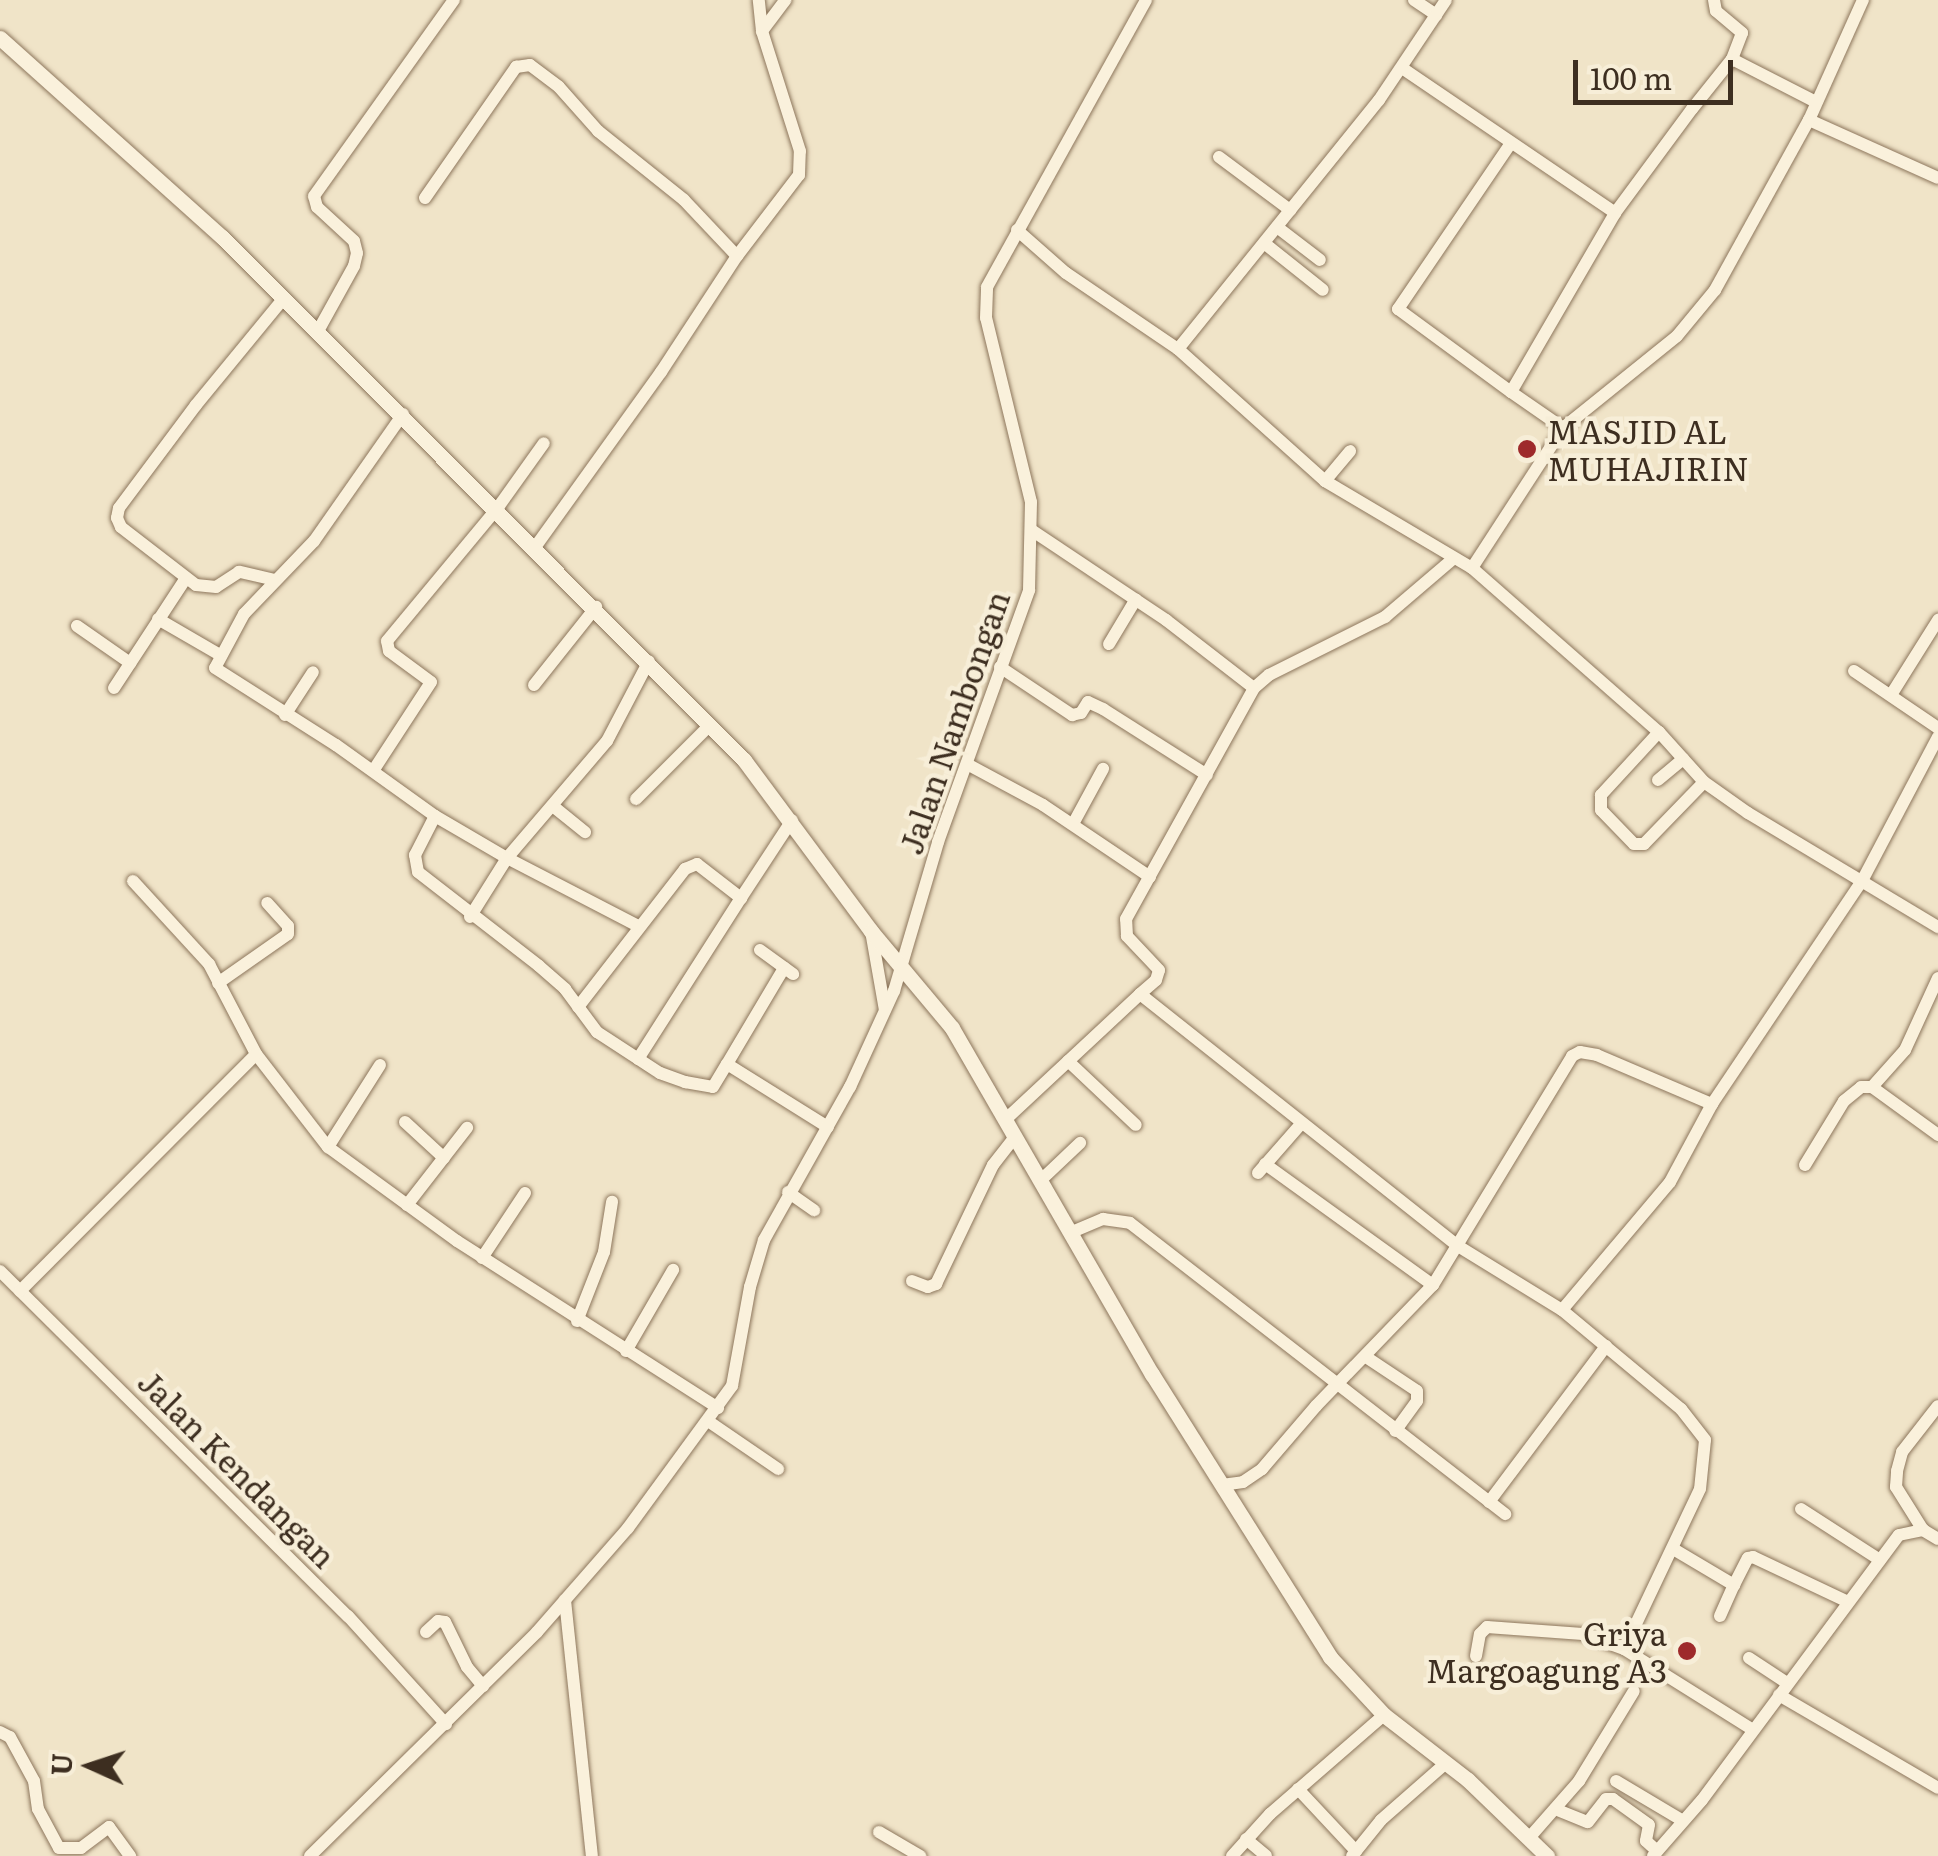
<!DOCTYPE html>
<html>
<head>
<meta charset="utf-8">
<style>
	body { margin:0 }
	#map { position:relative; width:1938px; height:1856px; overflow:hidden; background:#f0e4c8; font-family:Literata,serif }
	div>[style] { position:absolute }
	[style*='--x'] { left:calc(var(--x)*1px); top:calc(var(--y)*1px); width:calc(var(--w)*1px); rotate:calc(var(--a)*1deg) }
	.roads { filter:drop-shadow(0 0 2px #8d765c) drop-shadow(0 0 2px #8d765c) }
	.minor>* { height:12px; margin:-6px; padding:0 6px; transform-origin:6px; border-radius:6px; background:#faf1dc }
	.tertiary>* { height:15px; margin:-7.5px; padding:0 7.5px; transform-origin:7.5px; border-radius:7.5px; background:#faf1dc }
	.dots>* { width:28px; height:28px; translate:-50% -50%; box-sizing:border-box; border:5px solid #f7eed8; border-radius:50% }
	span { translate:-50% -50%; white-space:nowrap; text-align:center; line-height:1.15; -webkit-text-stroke:9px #f7eed8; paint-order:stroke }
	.poi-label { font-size:32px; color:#3d2e20 }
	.left { translate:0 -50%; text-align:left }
	.right { translate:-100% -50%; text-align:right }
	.street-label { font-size:32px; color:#3d2e20 }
	.north { position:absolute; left:40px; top:1716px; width:100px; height:100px; -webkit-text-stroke:8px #f7eed8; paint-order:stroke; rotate:273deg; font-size:28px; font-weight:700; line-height:40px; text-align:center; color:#3d2e20 }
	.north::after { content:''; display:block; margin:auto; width:35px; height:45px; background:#3d2e20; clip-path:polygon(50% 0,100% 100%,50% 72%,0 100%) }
	.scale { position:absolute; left:1573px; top:60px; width:160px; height:45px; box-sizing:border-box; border:5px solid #3d2e20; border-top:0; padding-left:12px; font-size:30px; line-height:35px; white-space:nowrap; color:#3d2e20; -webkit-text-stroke:8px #f7eed8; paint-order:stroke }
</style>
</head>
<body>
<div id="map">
	<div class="roads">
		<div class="minor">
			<div style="--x:1414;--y:0;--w:27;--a:34"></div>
			<div style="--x:1714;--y:0;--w:11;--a:80"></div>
			<div style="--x:1716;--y:11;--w:34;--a:40"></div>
			<div style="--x:1742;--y:33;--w:28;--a:111"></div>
			<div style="--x:762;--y:31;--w:39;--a:-53"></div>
			<div style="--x:1402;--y:68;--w:258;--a:34.2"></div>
			<div style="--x:1809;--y:120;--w:141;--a:24.2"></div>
			<div style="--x:1511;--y:143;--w:201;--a:124.2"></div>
			<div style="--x:1398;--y:309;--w:140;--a:36.3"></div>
			<div style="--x:1219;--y:157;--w:89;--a:36.7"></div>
			<div style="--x:425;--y:198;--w:160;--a:-55.2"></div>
			<div style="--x:516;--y:67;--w:14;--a:-8"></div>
			<div style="--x:530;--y:65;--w:36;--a:37"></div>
			<div style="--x:559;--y:87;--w:59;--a:48.4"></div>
			<div style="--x:598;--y:131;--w:110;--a:38.7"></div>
			<div style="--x:684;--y:200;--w:77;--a:46.6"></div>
			<div style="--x:1277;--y:227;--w:54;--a:37.5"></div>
			<div style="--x:1017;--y:230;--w:65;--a:41.3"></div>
			<div style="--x:1066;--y:273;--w:135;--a:34.2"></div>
			<div style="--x:1178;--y:349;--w:198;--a:41.9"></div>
			<div style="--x:1325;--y:481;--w:171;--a:30.6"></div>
			<div style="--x:1472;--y:568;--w:249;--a:41.3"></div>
			<div style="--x:1659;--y:732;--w:67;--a:48"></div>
			<div style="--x:1704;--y:782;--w:54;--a:35.2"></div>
			<div style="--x:1748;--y:813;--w:222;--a:31"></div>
			<div style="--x:1264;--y:243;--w:75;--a:38.5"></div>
			<div style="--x:318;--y:331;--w:74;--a:-61"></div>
			<div style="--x:354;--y:266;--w:13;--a:-77"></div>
			<div style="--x:357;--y:253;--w:12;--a:-104"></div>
			<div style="--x:354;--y:241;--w:50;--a:-137.4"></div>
			<div style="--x:317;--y:207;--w:11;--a:-105"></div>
			<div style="--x:314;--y:196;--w:241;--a:-54.5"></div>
			<div style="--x:1178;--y:349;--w:320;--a:-51.1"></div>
			<div style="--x:1379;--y:100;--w:120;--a:-56.2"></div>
			<div style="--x:403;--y:414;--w:155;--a:125"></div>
			<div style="--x:314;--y:541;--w:101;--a:133.8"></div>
			<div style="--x:244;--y:614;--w:61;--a:118.2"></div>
			<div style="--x:215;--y:668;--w:143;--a:32.5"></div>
			<div style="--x:336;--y:745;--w:122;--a:35.6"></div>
			<div style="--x:435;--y:816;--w:83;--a:30.3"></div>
			<div style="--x:507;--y:858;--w:154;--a:-49.5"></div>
			<div style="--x:607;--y:741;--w:90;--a:-62.3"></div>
			<div style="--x:1563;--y:428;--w:63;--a:-145.3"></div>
			<div style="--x:1511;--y:392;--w:207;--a:-59.8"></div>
			<div style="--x:1615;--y:213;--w:129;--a:-53.5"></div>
			<div style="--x:1692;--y:109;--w:64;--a:-51.3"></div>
			<div style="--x:1732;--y:59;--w:94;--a:27.1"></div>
			<div style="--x:1325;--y:481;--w:39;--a:-50"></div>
			<div style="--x:1033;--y:531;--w:160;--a:33.8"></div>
			<div style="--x:1166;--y:620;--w:111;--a:37.7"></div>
			<div style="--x:536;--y:546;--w:214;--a:-54.3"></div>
			<div style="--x:661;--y:372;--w:139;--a:-56.8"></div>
			<div style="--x:737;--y:256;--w:102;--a:-52.6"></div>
			<div style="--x:799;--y:175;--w:24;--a:-88"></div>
			<div style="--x:800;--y:151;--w:126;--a:-107.6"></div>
			<div style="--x:762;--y:31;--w:31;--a:-96"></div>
			<div style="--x:1472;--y:568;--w:167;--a:-57"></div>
			<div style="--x:1563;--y:428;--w:146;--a:-38.9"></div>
			<div style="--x:1677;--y:336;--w:60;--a:-50.4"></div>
			<div style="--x:1715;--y:290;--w:194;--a:-61.1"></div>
			<div style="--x:1809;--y:120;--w:132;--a:-65.8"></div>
			<div style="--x:275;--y:580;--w:37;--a:-167"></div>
			<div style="--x:239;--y:572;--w:27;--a:147"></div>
			<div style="--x:216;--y:587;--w:20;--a:-174"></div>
			<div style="--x:196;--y:585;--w:95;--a:-142.3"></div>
			<div style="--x:121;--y:527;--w:10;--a:-114"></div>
			<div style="--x:117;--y:518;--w:10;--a:-79"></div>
			<div style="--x:119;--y:508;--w:129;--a:-53.2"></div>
			<div style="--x:196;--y:405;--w:139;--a:-50.6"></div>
			<div style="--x:158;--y:619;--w:72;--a:30.1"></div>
			<div style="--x:77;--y:626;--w:65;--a:34.9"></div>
			<div style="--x:1109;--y:644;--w:52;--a:-59"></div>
			<div style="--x:1000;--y:667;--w:87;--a:33.7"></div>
			<div style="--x:1072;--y:715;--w:9;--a:-13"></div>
			<div style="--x:1081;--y:713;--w:13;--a:-58"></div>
			<div style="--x:1088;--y:702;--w:17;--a:25"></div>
			<div style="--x:1103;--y:709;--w:123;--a:32.4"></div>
			<div style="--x:1854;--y:671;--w:102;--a:34.2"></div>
			<div style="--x:534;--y:685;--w:100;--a:-51.5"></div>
			<div style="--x:114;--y:688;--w:131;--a:-56.8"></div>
			<div style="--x:1891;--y:695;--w:89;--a:-57.9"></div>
			<div style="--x:285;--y:715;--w:51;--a:-56.9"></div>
			<div style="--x:1659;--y:732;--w:86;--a:132.6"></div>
			<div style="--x:1601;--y:795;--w:15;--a:90"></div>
			<div style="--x:1601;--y:810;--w:47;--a:45.9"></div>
			<div style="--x:1634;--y:844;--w:10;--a:0"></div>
			<div style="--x:1644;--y:844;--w:86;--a:-45.9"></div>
			<div style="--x:967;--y:764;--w:86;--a:28.3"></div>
			<div style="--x:1043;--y:805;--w:129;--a:33.9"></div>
			<div style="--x:373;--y:771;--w:106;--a:-56.9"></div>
			<div style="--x:431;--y:682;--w:52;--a:-143.6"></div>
			<div style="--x:389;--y:651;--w:10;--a:-101"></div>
			<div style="--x:387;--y:641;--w:175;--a:-50.3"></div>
			<div style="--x:499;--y:506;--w:77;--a:-54.5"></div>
			<div style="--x:1658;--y:780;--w:33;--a:-40"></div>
			<div style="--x:636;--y:799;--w:105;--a:-45"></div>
			<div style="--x:554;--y:807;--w:40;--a:39"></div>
			<div style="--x:435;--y:816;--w:44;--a:117.1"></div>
			<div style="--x:415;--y:855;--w:17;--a:80"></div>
			<div style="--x:418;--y:872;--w:153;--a:37.8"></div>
			<div style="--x:539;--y:966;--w:35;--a:41"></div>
			<div style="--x:565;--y:989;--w:54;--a:53.3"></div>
			<div style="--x:597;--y:1032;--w:75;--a:33.1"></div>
			<div style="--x:660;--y:1073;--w:27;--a:20"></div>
			<div style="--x:685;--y:1082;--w:28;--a:10"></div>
			<div style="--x:713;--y:1087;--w:27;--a:-59"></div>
			<div style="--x:727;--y:1064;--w:119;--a:32"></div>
			<div style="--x:1073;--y:824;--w:63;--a:-61.4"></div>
			<div style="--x:133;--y:881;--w:113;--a:47.5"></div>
			<div style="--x:209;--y:964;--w:102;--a:62.4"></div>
			<div style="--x:256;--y:1054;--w:118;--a:52.3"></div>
			<div style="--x:328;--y:1147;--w:160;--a:36.1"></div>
			<div style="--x:457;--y:1241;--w:310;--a:32.6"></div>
			<div style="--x:470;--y:917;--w:70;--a:-57.9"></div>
			<div style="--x:507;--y:858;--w:148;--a:27.4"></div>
			<div style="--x:871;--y:931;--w:80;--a:80"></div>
			<div style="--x:760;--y:950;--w:41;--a:36"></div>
			<div style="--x:1938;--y:978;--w:79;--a:114.6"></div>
			<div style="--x:1905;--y:1050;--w:50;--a:131.7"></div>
			<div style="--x:1872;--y:1087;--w:82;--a:36"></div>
			<div style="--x:218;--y:983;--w:85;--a:-35"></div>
			<div style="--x:288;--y:934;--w:8;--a:-90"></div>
			<div style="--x:288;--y:926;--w:31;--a:-132"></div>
			<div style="--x:1140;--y:994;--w:21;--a:-41"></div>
			<div style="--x:1156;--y:980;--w:10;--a:-73"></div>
			<div style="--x:1159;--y:970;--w:47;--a:-133.3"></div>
			<div style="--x:1127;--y:936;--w:17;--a:-93"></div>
			<div style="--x:1126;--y:919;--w:264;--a:-61"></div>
			<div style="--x:1254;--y:688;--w:20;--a:-41"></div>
			<div style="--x:1269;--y:675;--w:130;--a:-26.6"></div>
			<div style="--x:1385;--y:617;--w:89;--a:-40.5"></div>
			<div style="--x:578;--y:1007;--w:175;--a:-52.2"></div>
			<div style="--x:685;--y:869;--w:13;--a:-23"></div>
			<div style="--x:697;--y:864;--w:56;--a:37.7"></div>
			<div style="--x:741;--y:898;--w:93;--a:-56.8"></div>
			<div style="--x:638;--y:1059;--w:191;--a:-57.4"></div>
			<div style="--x:1068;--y:1061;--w:93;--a:43.3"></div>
			<div style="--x:727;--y:1064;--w:112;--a:-59.3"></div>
			<div style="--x:1005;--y:1120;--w:185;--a:-43"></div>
			<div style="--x:1140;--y:994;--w:406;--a:38.4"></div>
			<div style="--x:1458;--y:1246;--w:122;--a:31.6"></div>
			<div style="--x:1562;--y:1310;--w:155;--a:39.8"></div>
			<div style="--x:1681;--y:1409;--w:39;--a:52"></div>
			<div style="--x:1705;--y:1440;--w:49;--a:95.8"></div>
			<div style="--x:1700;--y:1489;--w:177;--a:115.4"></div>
			<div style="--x:405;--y:1122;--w:53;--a:42.7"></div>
			<div style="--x:328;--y:1147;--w:97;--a:-57.6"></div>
			<div style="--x:1265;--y:1164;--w:207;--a:35.8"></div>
			<div style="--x:1805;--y:1165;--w:75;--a:-58.6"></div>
			<div style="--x:1844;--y:1101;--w:22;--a:-39"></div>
			<div style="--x:1861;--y:1087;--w:11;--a:0"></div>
			<div style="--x:1258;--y:1173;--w:64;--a:-48.8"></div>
			<div style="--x:1041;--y:1180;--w:54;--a:-43.5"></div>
			<div style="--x:788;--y:1192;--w:32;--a:35"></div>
			<div style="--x:407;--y:1205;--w:98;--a:-52.1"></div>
			<div style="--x:1072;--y:1232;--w:34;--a:-23"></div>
			<div style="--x:1103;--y:1219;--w:27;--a:8"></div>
			<div style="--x:1130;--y:1223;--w:475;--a:37.8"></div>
			<div style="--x:482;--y:1258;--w:78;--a:-56.5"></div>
			<div style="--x:0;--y:1271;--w:490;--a:44.8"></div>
			<div style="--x:348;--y:1616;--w:146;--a:47.8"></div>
			<div style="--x:912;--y:1281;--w:17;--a:21"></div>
			<div style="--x:928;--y:1287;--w:9;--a:-21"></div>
			<div style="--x:936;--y:1284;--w:132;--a:-64.4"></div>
			<div style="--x:993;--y:1165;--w:36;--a:-52"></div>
			<div style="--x:20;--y:1291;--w:334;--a:-45.1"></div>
			<div style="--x:1562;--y:1310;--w:167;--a:-49.8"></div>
			<div style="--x:1670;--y:1182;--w:89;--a:-61.7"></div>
			<div style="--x:577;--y:1321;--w:74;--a:-68.6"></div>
			<div style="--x:604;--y:1252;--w:51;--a:-80.9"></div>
			<div style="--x:626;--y:1351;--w:94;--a:-59.9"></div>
			<div style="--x:1366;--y:1357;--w:61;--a:33.7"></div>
			<div style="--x:1417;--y:1391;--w:10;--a:90"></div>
			<div style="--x:1417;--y:1401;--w:37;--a:126"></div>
			<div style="--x:708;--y:1421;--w:85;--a:34.4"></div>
			<div style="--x:1222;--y:1485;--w:21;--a:-8"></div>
			<div style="--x:1243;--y:1482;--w:23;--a:-34"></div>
			<div style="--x:1262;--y:1469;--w:83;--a:-49.4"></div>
			<div style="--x:1316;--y:1406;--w:168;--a:-46"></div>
			<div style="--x:1433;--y:1285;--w:268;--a:-58.7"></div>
			<div style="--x:1572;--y:1056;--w:9;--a:-27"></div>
			<div style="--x:1580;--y:1052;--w:17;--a:10"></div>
			<div style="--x:1597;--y:1055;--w:125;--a:23.1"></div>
			<div style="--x:1712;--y:1104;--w:269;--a:-56.1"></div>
			<div style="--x:1862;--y:881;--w:163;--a:-62.2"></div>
			<div style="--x:1489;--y:1502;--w:195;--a:-53.1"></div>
			<div style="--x:1801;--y:1509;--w:94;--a:32.8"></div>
			<div style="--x:1923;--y:1530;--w:51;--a:-122.1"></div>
			<div style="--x:1896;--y:1487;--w:16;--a:-86"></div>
			<div style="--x:1897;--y:1471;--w:20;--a:-75"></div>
			<div style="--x:1902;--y:1452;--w:58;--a:-52"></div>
			<div style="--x:1675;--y:1550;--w:69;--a:30.7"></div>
			<div style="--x:1734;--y:1585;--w:30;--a:-63"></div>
			<div style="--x:1748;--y:1558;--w:5;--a:-11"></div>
			<div style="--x:1753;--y:1557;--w:105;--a:25.3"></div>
			<div style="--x:565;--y:1600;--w:257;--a:84"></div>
			<div style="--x:1720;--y:1616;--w:34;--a:-66"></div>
			<div style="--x:426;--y:1632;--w:16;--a:-43"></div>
			<div style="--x:438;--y:1621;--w:7;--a:8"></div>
			<div style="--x:445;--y:1622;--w:50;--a:63.9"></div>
			<div style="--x:467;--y:1667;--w:25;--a:50"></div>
			<div style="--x:1476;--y:1656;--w:22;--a:-80"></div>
			<div style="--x:1480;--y:1634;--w:10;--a:-45"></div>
			<div style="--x:1487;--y:1627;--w:96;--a:4.2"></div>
			<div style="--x:1583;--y:1634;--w:44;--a:20.1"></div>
			<div style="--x:1624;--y:1649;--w:152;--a:32.1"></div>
			<div style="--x:1749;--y:1658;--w:45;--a:33.3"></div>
			<div style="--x:1779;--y:1695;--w:184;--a:30.3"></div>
			<div style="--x:0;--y:1732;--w:11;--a:27"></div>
			<div style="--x:10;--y:1737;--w:50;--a:61.4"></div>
			<div style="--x:34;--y:1781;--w:28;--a:82"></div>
			<div style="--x:38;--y:1809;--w:44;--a:61.7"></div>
			<div style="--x:59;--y:1848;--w:22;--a:0"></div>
			<div style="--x:81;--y:1848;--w:35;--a:-37"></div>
			<div style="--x:109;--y:1827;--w:36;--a:54"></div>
			<div style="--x:1616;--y:1781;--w:78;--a:30.8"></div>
			<div style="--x:1298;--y:1789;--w:85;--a:46.9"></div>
			<div style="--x:1555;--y:1809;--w:35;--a:22"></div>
			<div style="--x:1588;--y:1822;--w:29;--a:-52"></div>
			<div style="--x:1606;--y:1799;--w:7;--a:0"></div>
			<div style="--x:1613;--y:1799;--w:44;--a:35.8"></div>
			<div style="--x:1649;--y:1825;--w:16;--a:101"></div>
			<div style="--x:1646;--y:1841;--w:15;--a:42"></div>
			<div style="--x:879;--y:1832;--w:48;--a:30.3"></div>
			<div style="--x:1529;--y:1838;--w:76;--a:-48.7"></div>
			<div style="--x:1579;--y:1781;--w:105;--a:-58.6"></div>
			<div style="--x:1246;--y:1839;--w:26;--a:40"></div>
			<div style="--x:310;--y:1856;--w:319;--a:-44.6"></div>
			<div style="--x:537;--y:1632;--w:138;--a:-48.8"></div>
			<div style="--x:628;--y:1528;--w:176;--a:-53.8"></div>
			<div style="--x:732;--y:1386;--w:101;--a:-79.7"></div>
			<div style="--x:750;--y:1287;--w:49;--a:-73.4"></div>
			<div style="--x:764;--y:1240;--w:176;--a:-60.7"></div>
			<div style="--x:850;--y:1087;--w:106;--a:-65.4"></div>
			<div style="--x:894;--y:991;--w:155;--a:-73.5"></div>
			<div style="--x:938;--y:842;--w:268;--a:-70.1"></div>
			<div style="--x:1029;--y:590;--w:88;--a:-88.7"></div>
			<div style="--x:1031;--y:502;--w:189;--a:-103.7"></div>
			<div style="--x:986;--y:318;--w:31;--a:-88"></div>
			<div style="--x:987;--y:287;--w:328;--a:-61"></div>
			<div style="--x:1232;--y:1856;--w:57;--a:-47.9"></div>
			<div style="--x:1270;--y:1814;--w:151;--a:-41"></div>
			<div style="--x:1352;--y:1856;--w:46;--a:-51.1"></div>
			<div style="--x:1381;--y:1820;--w:86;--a:-41.2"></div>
			<div style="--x:1653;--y:1856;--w:74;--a:-48.8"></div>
			<div style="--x:1702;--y:1800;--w:330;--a:-53.4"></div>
			<div style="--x:1899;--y:1535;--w:25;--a:-12"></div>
			<div style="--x:1923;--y:1530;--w:17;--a:31"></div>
		</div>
		<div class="tertiary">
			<div style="--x:0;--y:38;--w:298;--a:41.9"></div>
			<div style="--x:222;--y:237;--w:739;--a:45.05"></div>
			<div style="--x:744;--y:760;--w:213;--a:53.4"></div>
			<div style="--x:871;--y:931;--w:126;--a:50.1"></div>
			<div style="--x:952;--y:1028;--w:400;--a:60"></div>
			<div style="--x:1152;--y:1374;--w:334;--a:57.8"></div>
			<div style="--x:1330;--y:1657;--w:79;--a:47"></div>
			<div style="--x:1384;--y:1715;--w:106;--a:37.7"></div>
			<div style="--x:1468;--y:1780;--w:110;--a:43.9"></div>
		</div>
	</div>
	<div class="dots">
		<div style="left:1527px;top:449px;background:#9e2a2b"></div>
		<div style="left:1687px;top:1651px;background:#9e2a2b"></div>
	</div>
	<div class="poi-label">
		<span class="left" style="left:1547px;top:449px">MASJID AL<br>MUHAJIRIN</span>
		<span class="right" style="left:1667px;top:1651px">Griya<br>Margoagung A3</span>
	</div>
	<div class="street-label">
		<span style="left:953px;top:722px;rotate:-71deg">Jalan Nambongan</span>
		<span style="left:238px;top:1468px;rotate:45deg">Jalan Kendangan</span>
	</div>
	<div class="north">U</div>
	<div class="scale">100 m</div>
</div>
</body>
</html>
